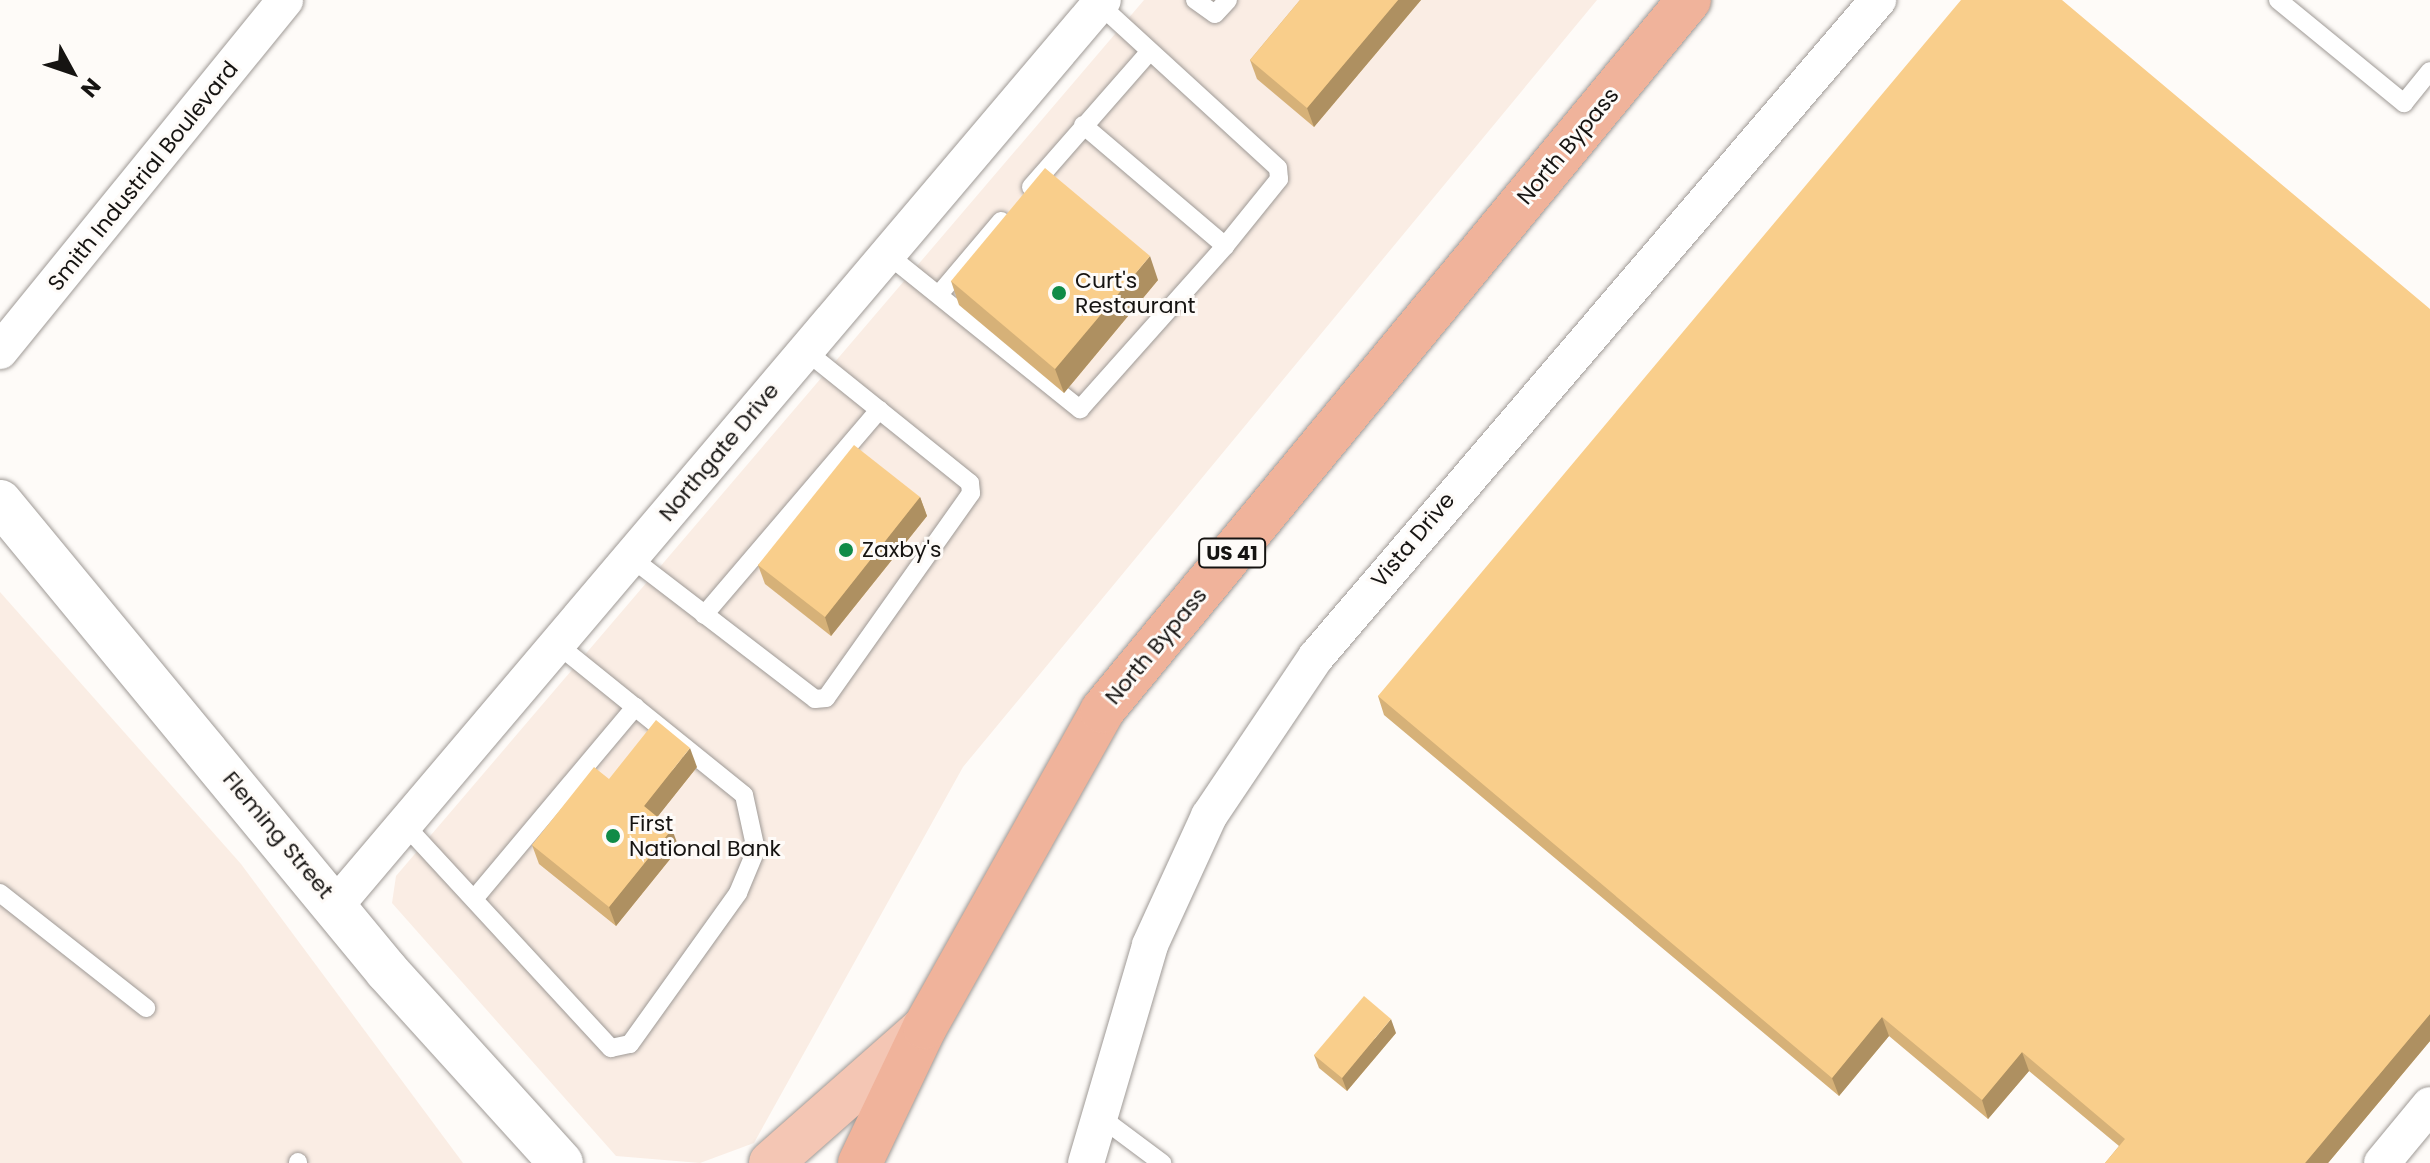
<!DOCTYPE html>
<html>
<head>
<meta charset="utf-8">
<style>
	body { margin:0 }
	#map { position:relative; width:2430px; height:1163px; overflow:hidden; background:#fefbf8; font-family:Poppins,sans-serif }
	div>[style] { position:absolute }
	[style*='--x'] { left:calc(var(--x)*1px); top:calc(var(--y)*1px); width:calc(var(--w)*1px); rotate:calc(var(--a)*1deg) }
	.built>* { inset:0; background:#faede4 }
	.roads { filter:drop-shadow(0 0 2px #9f9a96) drop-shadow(0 0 2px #9f9a96) }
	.service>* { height:18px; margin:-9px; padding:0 9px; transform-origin:9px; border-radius:9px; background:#fff }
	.minor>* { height:36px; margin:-18px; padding:0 18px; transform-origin:18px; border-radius:18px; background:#fff }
	.tertiary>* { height:44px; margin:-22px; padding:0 22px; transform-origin:22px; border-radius:22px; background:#fff }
	.primary>* { height:44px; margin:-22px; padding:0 22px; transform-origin:22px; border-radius:22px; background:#f4c6b4 }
	.trunk>* { height:44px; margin:-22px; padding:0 22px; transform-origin:22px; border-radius:22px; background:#f0b39b }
	.wall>* { inset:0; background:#d6b178 }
	.shaded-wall>* { inset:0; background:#ae9061 }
	.building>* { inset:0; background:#f9ce8b }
	.dots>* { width:22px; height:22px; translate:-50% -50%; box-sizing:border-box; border:4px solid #fefbf8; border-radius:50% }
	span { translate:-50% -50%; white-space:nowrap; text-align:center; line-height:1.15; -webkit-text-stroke:6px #fefbf8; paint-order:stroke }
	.shield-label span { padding:2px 6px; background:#fefbf8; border:2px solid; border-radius:6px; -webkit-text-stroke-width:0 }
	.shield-label { font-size:20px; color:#161412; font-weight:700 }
	.street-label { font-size:22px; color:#161412 }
	.poi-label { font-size:22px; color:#161412 }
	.left { translate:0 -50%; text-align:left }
	.north { position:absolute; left:32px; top:32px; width:80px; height:80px; -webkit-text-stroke:6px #fefbf8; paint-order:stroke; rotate:130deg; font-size:22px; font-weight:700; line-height:32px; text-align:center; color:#161412 }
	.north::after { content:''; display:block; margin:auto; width:28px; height:36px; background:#161412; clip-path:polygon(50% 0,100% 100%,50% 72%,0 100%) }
</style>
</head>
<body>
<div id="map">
	<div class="built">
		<div style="clip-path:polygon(1144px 0,1597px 0,963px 767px,754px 1143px,700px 1163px,616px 1156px,392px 903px,396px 876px)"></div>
		<div style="clip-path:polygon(0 592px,241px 864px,463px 1163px,0 1163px)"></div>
	</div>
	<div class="roads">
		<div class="service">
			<div style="--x:1195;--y:0;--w:24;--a:35"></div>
			<div style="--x:1215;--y:14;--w:19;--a:-47"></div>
			<div style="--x:2278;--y:0;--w:163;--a:39.3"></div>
			<div style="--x:2404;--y:103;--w:41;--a:-50.9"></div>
			<div style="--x:1083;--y:125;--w:187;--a:40.4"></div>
			<div style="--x:1031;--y:187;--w:179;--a:-48.8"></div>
			<div style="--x:887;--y:254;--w:248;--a:38.8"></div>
			<div style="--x:1080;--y:409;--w:218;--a:-48.3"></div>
			<div style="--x:1225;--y:246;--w:86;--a:-51.1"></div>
			<div style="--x:1279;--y:179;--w:11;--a:-95"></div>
			<div style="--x:1278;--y:168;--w:243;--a:-137.5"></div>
			<div style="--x:941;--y:292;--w:93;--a:-49.8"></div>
			<div style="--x:630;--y:557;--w:233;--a:37.5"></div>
			<div style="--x:815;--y:699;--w:11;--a:-5"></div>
			<div style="--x:826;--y:698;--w:251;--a:-54.7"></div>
			<div style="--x:971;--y:493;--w:10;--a:-96"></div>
			<div style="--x:970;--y:483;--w:211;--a:-141.2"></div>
			<div style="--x:704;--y:615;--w:270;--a:-49.5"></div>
			<div style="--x:404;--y:824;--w:305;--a:47.3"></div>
			<div style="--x:611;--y:1048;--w:19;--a:-12"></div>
			<div style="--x:630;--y:1044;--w:186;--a:-54.4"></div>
			<div style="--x:738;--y:893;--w:47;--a:-67.3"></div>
			<div style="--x:756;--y:850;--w:56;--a:-102.3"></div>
			<div style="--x:744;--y:795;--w:240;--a:-141.1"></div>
			<div style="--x:0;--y:893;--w:186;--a:38.2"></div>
			<div style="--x:474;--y:899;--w:251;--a:-50"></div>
			<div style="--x:1099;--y:1116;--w:79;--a:36.7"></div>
			<div style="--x:298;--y:1163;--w:1;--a:-90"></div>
		</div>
		<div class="minor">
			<div style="--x:0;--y:351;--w:452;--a:-50.9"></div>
			<div style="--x:336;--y:905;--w:1186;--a:-49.72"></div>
			<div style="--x:1086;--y:1163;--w:227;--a:-73.6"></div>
			<div style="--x:1150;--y:945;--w:142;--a:-65.4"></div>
			<div style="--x:1209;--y:816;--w:192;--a:-56.1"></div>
			<div style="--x:1316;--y:657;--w:865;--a:-49.46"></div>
			<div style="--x:2382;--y:1163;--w:75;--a:-50.4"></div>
		</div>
		<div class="tertiary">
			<div style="--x:0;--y:502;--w:608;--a:50.47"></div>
			<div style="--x:387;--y:971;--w:259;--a:47.8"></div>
		</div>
		<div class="primary">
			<div style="--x:771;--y:1163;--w:203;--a:-41.4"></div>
		</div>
		<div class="trunk">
			<div style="--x:860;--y:1163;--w:151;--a:-64.5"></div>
			<div style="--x:925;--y:1027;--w:362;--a:-60.7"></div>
			<div style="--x:1102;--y:711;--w:922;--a:-50.46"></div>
		</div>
	</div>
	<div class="wall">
		<div style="clip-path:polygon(1300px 0,1421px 0,1314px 127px,1257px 79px,1250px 60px)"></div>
		<div style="clip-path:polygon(1158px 280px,1064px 393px,959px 305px,951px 281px)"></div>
		<div style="clip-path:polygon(2430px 309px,2430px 1041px,2328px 1163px,2105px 1163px,2119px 1146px,2029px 1071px,1988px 1119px,1889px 1036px,1839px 1096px,1384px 715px,1378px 696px)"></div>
		<div style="clip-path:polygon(920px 497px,927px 516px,831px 636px,765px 584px,758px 565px)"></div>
		<div style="clip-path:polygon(697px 767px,657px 817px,679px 848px,616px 926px,539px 864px,532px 845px,609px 779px)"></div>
		<div style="clip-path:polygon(1396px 1033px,1347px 1091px,1319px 1068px,1314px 1055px)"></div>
	</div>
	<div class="shaded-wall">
		<div style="clip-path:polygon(1398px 0,1421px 0,1314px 127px,1307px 108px)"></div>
		<div style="clip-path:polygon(1150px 256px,1158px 280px,1064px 393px,1055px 369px)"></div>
		<div style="clip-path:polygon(920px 497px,927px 516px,831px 636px,825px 617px)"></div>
		<div style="clip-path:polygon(690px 748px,697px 767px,651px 825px,644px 806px)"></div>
		<div style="clip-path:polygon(672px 829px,679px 848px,616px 926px,609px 907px)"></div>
		<div style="clip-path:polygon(2430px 1014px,2430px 1041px,2328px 1163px,2305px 1163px)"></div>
		<div style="clip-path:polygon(1882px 1017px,1889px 1036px,1839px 1096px,1832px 1078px)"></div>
		<div style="clip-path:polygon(1391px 1019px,1396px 1033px,1347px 1091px,1342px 1078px)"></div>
		<div style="clip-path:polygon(2022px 1052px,2029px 1071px,1988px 1119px,1982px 1100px)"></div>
	</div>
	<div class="building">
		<div style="clip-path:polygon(1300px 0,1398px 0,1307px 108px,1250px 60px)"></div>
		<div style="clip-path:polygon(1961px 0,2062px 0,2430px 309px,2430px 1014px,2305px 1163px,2105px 1163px,2125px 1139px,2022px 1052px,1982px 1100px,1882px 1017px,1832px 1078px,1378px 696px)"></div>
		<div style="clip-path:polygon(1045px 168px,1150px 256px,1055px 369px,951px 281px)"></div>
		<div style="clip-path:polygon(854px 445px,920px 497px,825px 617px,758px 565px)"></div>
		<div style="clip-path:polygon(656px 720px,690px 748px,644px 806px,672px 829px,609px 907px,532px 845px,594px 767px,609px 779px)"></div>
		<div style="clip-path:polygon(1364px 996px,1391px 1019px,1342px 1078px,1314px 1055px)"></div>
	</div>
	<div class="dots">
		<div style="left:1059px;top:293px;background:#108b47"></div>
		<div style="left:846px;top:550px;background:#108b47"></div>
		<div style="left:613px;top:836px;background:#108b47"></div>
	</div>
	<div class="shield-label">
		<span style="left:1232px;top:553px">US 41</span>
	</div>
	<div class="street-label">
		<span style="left:1568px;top:146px;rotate:-50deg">North Bypass</span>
		<span style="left:143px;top:176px;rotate:-51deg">Smith Industrial Boulevard</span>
		<span style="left:719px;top:452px;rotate:-50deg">Northgate Drive</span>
		<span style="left:1413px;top:540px;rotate:-50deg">Vista Drive</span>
		<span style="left:1156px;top:646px;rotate:-50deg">North Bypass</span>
		<span style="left:278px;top:835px;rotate:50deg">Fleming Street</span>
	</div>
	<div class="poi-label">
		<span class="left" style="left:1075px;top:293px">Curt's<br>Restaurant</span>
		<span class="left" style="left:862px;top:550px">Zaxby's</span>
		<span class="left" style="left:629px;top:836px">First<br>National Bank</span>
	</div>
	<div class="north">N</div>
</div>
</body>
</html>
